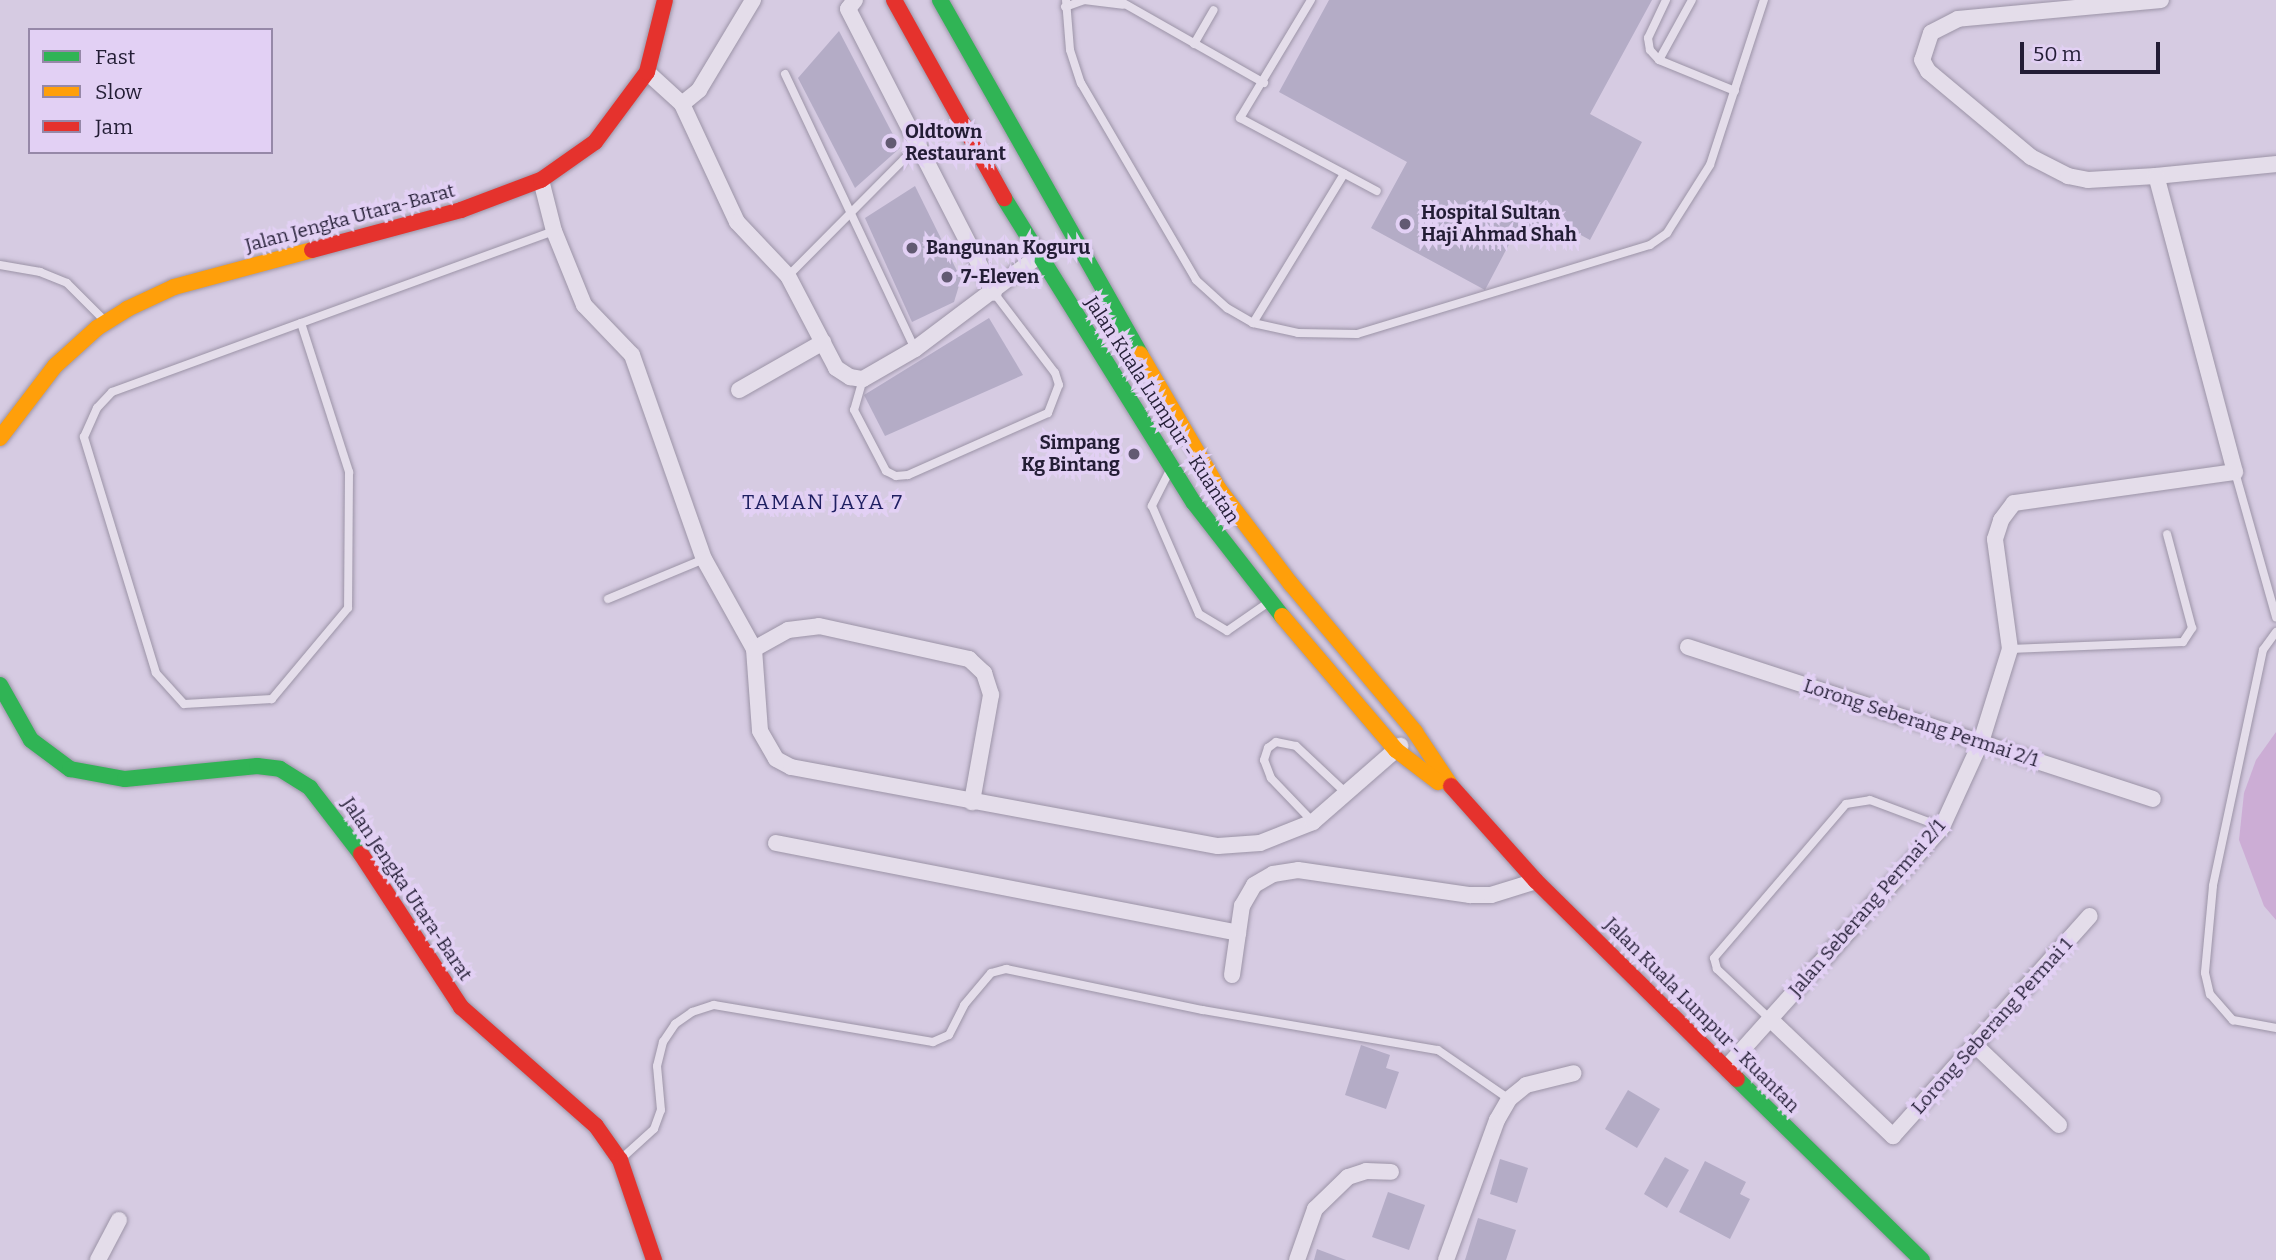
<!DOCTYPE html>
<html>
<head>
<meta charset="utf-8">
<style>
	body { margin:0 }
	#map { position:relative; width:2276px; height:1260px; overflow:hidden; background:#d6cbe2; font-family:Bitter,serif }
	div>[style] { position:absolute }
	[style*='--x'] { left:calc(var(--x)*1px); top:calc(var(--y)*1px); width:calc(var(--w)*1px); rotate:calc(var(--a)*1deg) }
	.green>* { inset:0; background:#ccadd5 }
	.building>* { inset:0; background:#b4acc6 }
	.roads { filter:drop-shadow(0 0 2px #9c94a7) drop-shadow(0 0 2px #9c94a7) }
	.lane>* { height:8px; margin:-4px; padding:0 4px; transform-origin:4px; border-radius:4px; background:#e4ddea }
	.street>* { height:16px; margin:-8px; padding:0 8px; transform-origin:8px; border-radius:8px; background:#e4ddea }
	.fast>* { height:16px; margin:-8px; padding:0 8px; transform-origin:8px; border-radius:8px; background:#30b455 }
	.slow>* { height:16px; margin:-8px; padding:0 8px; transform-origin:8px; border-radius:8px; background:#ff9f0a }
	.jam>* { height:16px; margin:-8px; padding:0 8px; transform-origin:8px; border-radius:8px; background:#e5322d }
	.dots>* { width:19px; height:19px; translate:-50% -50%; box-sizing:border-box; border:4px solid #e2d0f4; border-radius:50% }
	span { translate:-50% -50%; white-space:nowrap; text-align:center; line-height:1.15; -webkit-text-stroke:7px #e2d0f4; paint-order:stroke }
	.poi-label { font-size:19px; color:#231d35; font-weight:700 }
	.left { translate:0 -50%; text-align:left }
	.right { translate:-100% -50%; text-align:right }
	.street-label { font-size:19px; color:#231d35 }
	.neighbourhood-label { font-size:21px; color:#1e1f61; letter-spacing:2px }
	.legend { position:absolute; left:28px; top:28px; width:245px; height:126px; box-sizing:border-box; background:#e2d0f4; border:2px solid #9688a8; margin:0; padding:9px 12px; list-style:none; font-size:21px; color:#231d35 }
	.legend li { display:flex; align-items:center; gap:14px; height:35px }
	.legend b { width:35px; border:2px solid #9688a8 }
	.scale { position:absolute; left:2020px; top:42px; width:140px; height:32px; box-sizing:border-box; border:4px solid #231d35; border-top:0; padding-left:9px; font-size:21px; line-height:24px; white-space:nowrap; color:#231d35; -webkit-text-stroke:5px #e2d0f4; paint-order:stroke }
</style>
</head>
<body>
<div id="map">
	<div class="green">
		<div style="clip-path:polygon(2276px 732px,2276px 920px,2264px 906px,2239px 840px,2244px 793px,2256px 760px)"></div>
	</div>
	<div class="building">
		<div style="clip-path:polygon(1329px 0,1652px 0,1590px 114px,1642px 142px,1590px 240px,1555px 221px,1543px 245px,1516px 231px,1485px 290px,1371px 228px,1407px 162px,1279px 92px)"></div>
		<div style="clip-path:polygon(839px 31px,900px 148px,855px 188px,798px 78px)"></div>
		<div style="clip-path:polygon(915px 186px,961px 279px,954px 302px,912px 322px,865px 218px)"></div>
		<div style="clip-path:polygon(989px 318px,1023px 375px,885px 436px,864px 395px)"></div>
		<div style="clip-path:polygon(1361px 1045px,1390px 1055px,1386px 1068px,1399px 1072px,1386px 1109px,1345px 1095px)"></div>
		<div style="clip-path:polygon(1628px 1090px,1660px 1109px,1637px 1148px,1605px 1129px)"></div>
		<div style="clip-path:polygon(1665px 1157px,1689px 1170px,1667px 1208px,1644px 1194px)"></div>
		<div style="clip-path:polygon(1500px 1159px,1528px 1168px,1517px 1203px,1490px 1194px)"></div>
		<div style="clip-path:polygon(1705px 1161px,1746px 1182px,1740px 1194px,1750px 1199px,1730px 1239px,1679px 1212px)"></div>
		<div style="clip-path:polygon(1388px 1192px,1425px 1205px,1409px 1250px,1372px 1237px)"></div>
		<div style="clip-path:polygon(1478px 1218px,1516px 1230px,1506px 1260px,1465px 1260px)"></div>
		<div style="clip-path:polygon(1317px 1249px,1346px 1260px,1314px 1260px)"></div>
	</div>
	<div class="roads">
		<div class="lane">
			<div style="--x:1066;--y:0;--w:50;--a:85.4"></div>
			<div style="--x:1070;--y:50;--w:35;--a:72"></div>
			<div style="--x:1081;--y:83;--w:228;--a:59.7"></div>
			<div style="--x:1196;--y:280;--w:42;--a:42.1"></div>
			<div style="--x:1227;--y:308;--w:30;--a:30"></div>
			<div style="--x:1253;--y:323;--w:46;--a:12.5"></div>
			<div style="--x:1298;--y:333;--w:59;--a:1"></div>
			<div style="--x:1357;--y:334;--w:306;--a:-16.9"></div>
			<div style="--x:1650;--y:245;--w:21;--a:-35"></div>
			<div style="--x:1667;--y:233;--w:80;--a:-57.7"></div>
			<div style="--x:1710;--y:165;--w:174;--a:-71.9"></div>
			<div style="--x:1118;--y:0;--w:168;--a:29.6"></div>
			<div style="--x:1311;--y:0;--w:138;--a:121"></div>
			<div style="--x:1240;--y:118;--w:155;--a:28.1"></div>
			<div style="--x:1666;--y:0;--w:42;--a:115.3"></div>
			<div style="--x:1648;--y:38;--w:12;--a:81"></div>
			<div style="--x:1650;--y:50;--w:13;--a:48"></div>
			<div style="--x:1659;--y:60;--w:82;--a:22.2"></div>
			<div style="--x:1065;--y:7;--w:20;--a:-20"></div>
			<div style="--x:1084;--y:0;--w:39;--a:7"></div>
			<div style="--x:1194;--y:44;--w:39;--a:-60"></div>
			<div style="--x:1659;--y:60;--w:68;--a:-61.2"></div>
			<div style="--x:785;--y:74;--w:304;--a:64.7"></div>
			<div style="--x:0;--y:265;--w:41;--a:9.9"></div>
			<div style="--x:40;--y:272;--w:29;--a:22"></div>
			<div style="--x:67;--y:283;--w:52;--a:45"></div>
			<div style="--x:788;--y:276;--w:185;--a:-45.2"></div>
			<div style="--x:301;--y:323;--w:157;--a:72.1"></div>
			<div style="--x:349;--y:472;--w:136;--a:90.4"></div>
			<div style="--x:348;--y:608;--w:119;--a:129.9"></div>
			<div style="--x:272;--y:699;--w:88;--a:176.7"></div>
			<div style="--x:184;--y:704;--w:42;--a:-132.1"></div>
			<div style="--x:156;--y:673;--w:247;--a:-107"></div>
			<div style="--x:84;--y:437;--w:32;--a:-66"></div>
			<div style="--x:97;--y:408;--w:22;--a:-47"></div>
			<div style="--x:112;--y:392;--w:201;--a:-20.1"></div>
			<div style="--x:301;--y:323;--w:269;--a:-20"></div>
			<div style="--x:1253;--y:323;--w:175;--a:-58.6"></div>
			<div style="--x:863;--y:379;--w:32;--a:106"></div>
			<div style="--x:854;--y:410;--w:69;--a:62.3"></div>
			<div style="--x:886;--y:471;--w:11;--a:27"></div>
			<div style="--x:896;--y:476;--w:12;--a:-5"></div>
			<div style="--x:908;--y:475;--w:153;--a:-23.9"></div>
			<div style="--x:1048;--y:413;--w:30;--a:-69"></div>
			<div style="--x:1059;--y:385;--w:13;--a:-108"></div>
			<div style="--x:1055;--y:373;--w:101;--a:-127.3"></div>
			<div style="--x:2235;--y:472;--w:151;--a:74.2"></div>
			<div style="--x:1168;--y:474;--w:36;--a:117"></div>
			<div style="--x:1152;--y:506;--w:118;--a:66.5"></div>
			<div style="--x:1199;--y:614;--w:33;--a:31"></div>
			<div style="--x:1227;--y:631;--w:47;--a:-34.7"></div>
			<div style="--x:608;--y:599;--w:104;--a:-22.6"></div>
			<div style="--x:2276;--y:632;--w:22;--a:126"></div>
			<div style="--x:2263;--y:650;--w:241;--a:102"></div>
			<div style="--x:2213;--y:886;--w:87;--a:95.3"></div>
			<div style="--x:2205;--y:973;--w:22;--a:77"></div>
			<div style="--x:2210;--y:994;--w:35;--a:49"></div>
			<div style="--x:2233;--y:1020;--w:44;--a:10.5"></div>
			<div style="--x:2010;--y:649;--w:173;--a:-2.3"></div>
			<div style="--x:2183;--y:642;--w:17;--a:-57"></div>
			<div style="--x:2192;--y:628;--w:97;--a:-104.9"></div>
			<div style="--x:1313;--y:822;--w:61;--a:-133.7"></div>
			<div style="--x:1271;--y:778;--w:19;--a:-111"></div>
			<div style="--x:1264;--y:760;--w:13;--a:-72"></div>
			<div style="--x:1268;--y:748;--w:10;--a:-37"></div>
			<div style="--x:1276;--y:742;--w:20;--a:11"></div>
			<div style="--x:1296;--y:746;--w:69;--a:43.2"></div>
			<div style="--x:1770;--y:1019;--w:73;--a:-136.7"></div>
			<div style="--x:1717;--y:969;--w:11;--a:-105"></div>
			<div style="--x:1714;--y:958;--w:203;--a:-49.4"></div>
			<div style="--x:1846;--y:804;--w:24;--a:-9"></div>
			<div style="--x:1870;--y:800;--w:77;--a:20.6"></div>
			<div style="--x:622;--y:1158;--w:43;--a:-42.2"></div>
			<div style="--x:654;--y:1129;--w:20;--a:-70"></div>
			<div style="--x:661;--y:1110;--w:44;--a:-95.2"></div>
			<div style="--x:657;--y:1066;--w:25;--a:-76"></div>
			<div style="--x:663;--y:1042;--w:22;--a:-56"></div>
			<div style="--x:675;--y:1024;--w:21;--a:-35"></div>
			<div style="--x:692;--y:1012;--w:23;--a:-18"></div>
			<div style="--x:714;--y:1005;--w:222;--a:9.6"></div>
			<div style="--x:933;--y:1042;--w:17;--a:-24"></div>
			<div style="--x:949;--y:1035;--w:34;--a:-63"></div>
			<div style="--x:964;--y:1005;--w:42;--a:-49.8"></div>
			<div style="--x:991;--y:973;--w:16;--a:-15"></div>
			<div style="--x:1006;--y:969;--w:201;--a:11.8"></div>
			<div style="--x:1203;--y:1010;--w:238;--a:9.7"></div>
			<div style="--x:1438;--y:1050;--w:86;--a:34.6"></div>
		</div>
		<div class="street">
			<div style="--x:855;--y:0;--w:11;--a:128"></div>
			<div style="--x:848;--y:9;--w:319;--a:62.8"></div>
			<div style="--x:2161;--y:0;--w:204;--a:174.7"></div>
			<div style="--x:1958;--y:19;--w:30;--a:153"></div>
			<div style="--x:1931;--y:33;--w:28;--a:108"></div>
			<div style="--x:1922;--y:60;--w:13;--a:61"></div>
			<div style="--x:1928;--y:71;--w:134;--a:39.9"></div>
			<div style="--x:2031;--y:157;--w:42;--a:27.2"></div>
			<div style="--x:2068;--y:176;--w:20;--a:11"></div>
			<div style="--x:2088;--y:180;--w:68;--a:-3.4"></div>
			<div style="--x:2156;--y:176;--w:121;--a:-5.7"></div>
			<div style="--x:647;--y:72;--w:47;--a:42.4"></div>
			<div style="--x:682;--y:104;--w:130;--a:65"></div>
			<div style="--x:737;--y:222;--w:74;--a:46.6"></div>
			<div style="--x:788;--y:276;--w:104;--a:62.4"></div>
			<div style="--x:836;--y:368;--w:17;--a:33"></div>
			<div style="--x:850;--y:377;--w:13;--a:9"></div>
			<div style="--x:863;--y:379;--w:60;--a:-30"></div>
			<div style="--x:915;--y:349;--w:153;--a:-37"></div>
			<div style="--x:682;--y:104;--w:22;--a:-39"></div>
			<div style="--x:699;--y:90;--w:105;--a:-59"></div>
			<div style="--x:541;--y:180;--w:53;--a:75.7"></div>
			<div style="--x:554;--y:231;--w:80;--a:67.9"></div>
			<div style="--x:584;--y:305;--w:69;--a:46.2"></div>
			<div style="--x:632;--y:355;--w:216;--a:70.6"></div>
			<div style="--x:704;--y:559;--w:103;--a:60.9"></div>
			<div style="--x:754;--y:649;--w:82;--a:85.8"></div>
			<div style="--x:760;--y:731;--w:32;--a:60"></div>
			<div style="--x:776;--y:759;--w:17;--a:28"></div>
			<div style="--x:791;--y:767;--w:434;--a:10.5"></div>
			<div style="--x:1218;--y:846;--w:42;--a:-4.1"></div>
			<div style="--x:1260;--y:843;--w:57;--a:-21.6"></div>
			<div style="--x:1313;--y:822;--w:116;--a:-41.1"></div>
			<div style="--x:739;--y:390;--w:97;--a:-29.7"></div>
			<div style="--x:1688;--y:647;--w:489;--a:18.1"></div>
			<div style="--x:754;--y:649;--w:39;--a:-29"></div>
			<div style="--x:788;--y:630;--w:31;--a:-7"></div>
			<div style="--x:819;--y:626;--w:154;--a:12.4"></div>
			<div style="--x:969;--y:659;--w:21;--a:43"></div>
			<div style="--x:984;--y:673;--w:23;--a:72"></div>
			<div style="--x:991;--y:695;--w:109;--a:100.1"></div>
			<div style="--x:776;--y:843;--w:471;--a:11"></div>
			<div style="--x:1232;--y:975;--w:70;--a:-81.8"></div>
			<div style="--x:1242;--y:906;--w:24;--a:-60"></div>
			<div style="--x:1254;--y:885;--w:22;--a:-30"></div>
			<div style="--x:1273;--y:874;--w:25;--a:-9"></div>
			<div style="--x:1298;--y:870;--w:174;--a:8.3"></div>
			<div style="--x:1470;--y:895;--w:21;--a:0"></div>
			<div style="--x:1491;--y:895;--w:47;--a:-17.3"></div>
			<div style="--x:1770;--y:1019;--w:170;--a:43.6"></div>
			<div style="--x:1893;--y:1136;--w:295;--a:-48.2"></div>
			<div style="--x:1975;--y:1045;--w:116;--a:43.6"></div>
			<div style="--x:1726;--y:1068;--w:324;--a:-48.1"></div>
			<div style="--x:1942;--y:827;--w:94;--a:-65.4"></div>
			<div style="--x:1981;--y:742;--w:97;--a:-72.7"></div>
			<div style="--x:2010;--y:649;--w:111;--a:-97.8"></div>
			<div style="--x:1995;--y:539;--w:20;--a:-72"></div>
			<div style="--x:2001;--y:520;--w:21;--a:-53"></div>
			<div style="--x:2014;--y:503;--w:223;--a:-8"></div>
			<div style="--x:2235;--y:472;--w:306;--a:-104.9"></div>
			<div style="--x:98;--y:1260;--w:45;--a:-62.3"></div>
			<div style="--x:1297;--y:1260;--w:54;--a:-70.6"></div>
			<div style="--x:1315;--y:1209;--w:46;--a:-44.1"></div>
			<div style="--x:1348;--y:1177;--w:19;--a:-18"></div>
			<div style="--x:1366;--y:1171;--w:25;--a:2"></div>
			<div style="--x:1446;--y:1260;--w:149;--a:-70"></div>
			<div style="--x:1497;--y:1120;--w:24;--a:-60"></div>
			<div style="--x:1509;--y:1099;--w:22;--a:-39"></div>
			<div style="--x:1526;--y:1085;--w:49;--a:-14"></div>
		</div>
		<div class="fast">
			<div style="--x:940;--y:0;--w:407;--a:60.5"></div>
			<div style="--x:1004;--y:198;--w:359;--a:58.1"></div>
			<div style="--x:1194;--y:503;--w:143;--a:52.1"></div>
			<div style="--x:0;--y:685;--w:63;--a:60.6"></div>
			<div style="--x:31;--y:740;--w:49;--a:36.6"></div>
			<div style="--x:70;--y:769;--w:56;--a:10.3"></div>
			<div style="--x:125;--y:779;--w:133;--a:-5.6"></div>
			<div style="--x:257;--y:766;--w:23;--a:7"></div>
			<div style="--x:280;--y:769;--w:36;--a:32"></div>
			<div style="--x:310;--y:788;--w:83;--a:52.3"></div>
			<div style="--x:1737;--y:1079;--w:259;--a:44.4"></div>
		</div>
		<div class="slow">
			<div style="--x:1140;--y:354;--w:155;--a:59.8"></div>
			<div style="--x:1218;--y:488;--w:121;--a:52.8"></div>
			<div style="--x:1291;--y:584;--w:193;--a:50"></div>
			<div style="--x:1415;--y:732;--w:65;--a:56.3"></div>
			<div style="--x:0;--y:438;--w:91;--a:-52.6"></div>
			<div style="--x:55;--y:366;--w:57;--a:-42.1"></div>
			<div style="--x:97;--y:328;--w:36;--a:-32"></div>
			<div style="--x:127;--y:309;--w:52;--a:-25.1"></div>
			<div style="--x:174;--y:287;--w:143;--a:-15"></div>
			<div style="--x:1282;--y:616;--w:176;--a:49.6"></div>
			<div style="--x:1396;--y:750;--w:53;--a:37.3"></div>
		</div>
		<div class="jam">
			<div style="--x:894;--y:0;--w:227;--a:60.9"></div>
			<div style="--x:312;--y:250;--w:154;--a:-15"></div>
			<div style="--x:461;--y:210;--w:85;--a:-20.6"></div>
			<div style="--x:541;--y:180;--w:66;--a:-35.1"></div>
			<div style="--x:595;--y:142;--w:87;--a:-53.4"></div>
			<div style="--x:647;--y:72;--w:74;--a:-76"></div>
			<div style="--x:1451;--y:786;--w:127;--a:48.2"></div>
			<div style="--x:1536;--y:881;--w:282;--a:44.6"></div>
			<div style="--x:361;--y:854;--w:183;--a:56.8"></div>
			<div style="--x:461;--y:1007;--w:180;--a:41.4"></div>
			<div style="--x:596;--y:1126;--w:42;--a:54.8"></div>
			<div style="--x:620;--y:1160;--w:106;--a:71.2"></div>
		</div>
	</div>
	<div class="dots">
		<div style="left:891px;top:143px;background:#625a72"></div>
		<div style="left:1405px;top:224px;background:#625a72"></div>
		<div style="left:912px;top:248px;background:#625a72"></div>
		<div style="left:947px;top:277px;background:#625a72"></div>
		<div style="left:1134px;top:454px;background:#625a72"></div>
	</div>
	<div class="poi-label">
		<span class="left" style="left:905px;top:143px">Oldtown<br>Restaurant</span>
		<span class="left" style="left:1421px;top:224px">Hospital Sultan<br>Haji Ahmad Shah</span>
		<span class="left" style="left:926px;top:248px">Bangunan Koguru</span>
		<span class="left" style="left:961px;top:277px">7-Eleven</span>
		<span class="right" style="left:1120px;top:454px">Simpang<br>Kg Bintang</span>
	</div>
	<div class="street-label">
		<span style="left:350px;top:218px;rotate:-15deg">Jalan Jengka Utara-Barat</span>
		<span style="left:1162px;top:410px;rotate:57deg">Jalan Kuala Lumpur - Kuantan</span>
		<span style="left:1921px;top:723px;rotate:18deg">Lorong Seberang Permai 2/1</span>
		<span style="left:407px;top:889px;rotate:56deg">Jalan Jengka Utara-Barat</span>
		<span style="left:1867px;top:908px;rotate:-49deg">Jalan Seberang Permai 2/1</span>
		<span style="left:1702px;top:1015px;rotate:45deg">Jalan Kuala Lumpur - Kuantan</span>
		<span style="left:1992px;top:1026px;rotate:-48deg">Lorong Seberang Permai 1</span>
	</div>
	<div class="neighbourhood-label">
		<span style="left:823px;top:502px">TAMAN JAYA 7</span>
	</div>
	<ul class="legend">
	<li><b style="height:9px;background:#30b455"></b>Fast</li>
	<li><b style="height:9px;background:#ff9f0a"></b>Slow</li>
	<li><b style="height:9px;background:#e5322d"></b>Jam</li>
	</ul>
	<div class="scale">50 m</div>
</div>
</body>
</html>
